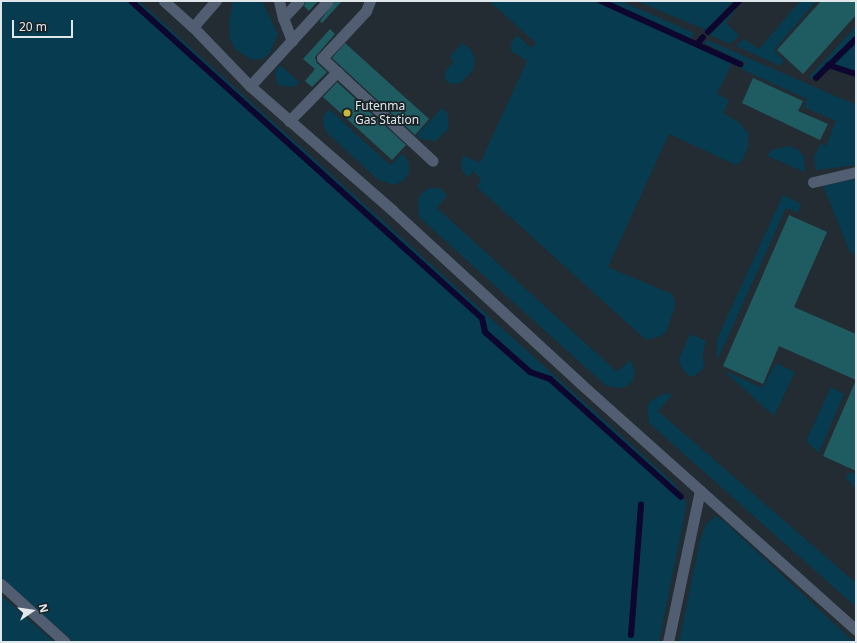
<!DOCTYPE html>
<html>
<head>
<meta charset="utf-8">
<style>
	body { margin:0 }
	#map { position:relative; width:857px; height:643px; overflow:hidden; background:#222c32; font-family:"Noto Sans",sans-serif }
	div>[style] { position:absolute }
	[style*='--x'] { left:calc(var(--x)*1px); top:calc(var(--y)*1px); width:calc(var(--w)*1px); rotate:calc(var(--a)*1deg) }
	.green>* { inset:0; background:#073b50 }
	.stream>* { height:6px; margin:-3px; padding:0 3px; transform-origin:3px; border-radius:3px; background:#0d062f }
	.building>* { inset:0; background:#1f5c62 }
	.lane>* { height:11px; margin:-5.5px; padding:0 5.5px; transform-origin:5.5px; border-radius:5.5px; background:#515e71 }
	.dots>* { width:11px; height:11px; translate:-50% -50%; box-sizing:border-box; border:2px solid #182328; border-radius:50% }
	span { translate:-50% -50%; white-space:nowrap; text-align:center; line-height:1.15; -webkit-text-stroke:3.5px #182328; paint-order:stroke }
	.poi-label { font-size:12px; color:#e0e7ea }
	.left { translate:0 -50%; text-align:left }
	.frame { position:absolute; inset:0; border:2px solid #e0e7ea; pointer-events:none }
	.north { position:absolute; left:12px; top:591px; width:40px; height:40px; -webkit-text-stroke:3px #182328; paint-order:stroke; rotate:77deg; font-size:11px; font-weight:700; line-height:16px; text-align:center; color:#e0e7ea }
	.north::after { content:''; display:block; margin:auto; width:14px; height:18px; background:#e0e7ea; clip-path:polygon(50% 0,100% 100%,50% 72%,0 100%) }
	.scale { position:absolute; left:12px; top:20px; width:61px; height:18px; box-sizing:border-box; border:2px solid #e0e7ea; border-top:0; padding-left:5px; font-size:12px; line-height:14px; white-space:nowrap; color:#e0e7ea; -webkit-text-stroke:3px #182328; paint-order:stroke }
</style>
</head>
<body>
<div id="map">
	<div class="green">
		<div style="clip-path:polygon(1px 1px,139px 1px,676px 485px,687px 503px,659px 642px,74px 642px,1px 577px)"></div>
		<div style="clip-path:polygon(233px 1px,262px 1px,278px 34px,270px 53px,262px 59px,252px 60px,235px 49px,230px 39px,229px 24px)"></div>
		<div style="clip-path:polygon(489px 1px,593px 1px,732px 63px,717px 94px,729px 100px,723px 113px,737px 121px,748px 132px,748px 147px,742px 161px,736px 165px,669px 134px,608px 267px,672px 294px,675px 302px,674px 310px,666px 332px,661px 336px,646px 340px,477px 187px,481px 180px,473px 171px,469px 177px,463px 172px,461px 166px,463px 155px,480px 163px,527px 61px,511px 51px,511px 43px,517px 35px,531px 48px,536px 43px)"></div>
		<div style="clip-path:polygon(606px 1px,621px 1px,694px 33px,691px 40px)"></div>
		<div style="clip-path:polygon(637px 1px,733px 1px,706px 30px)"></div>
		<div style="clip-path:polygon(742px 1px,726px 23px,739px 35px,730px 44px,710px 35px)"></div>
		<div style="clip-path:polygon(800px 1px,816px 1px,774px 50px,784px 61px,780px 66px,736px 46px,744px 39px,759px 49px)"></div>
		<div style="clip-path:polygon(856px 26px,856px 37px,812px 79px,809px 77px)"></div>
		<div style="clip-path:polygon(707px 40px,856px 105px,856px 165px,816px 170px,814px 157px,821px 143px,826px 146px,836px 121px,804px 107px,807px 99px,741px 69px,745px 63px,704px 43px)"></div>
		<div style="clip-path:polygon(854px 42px,856px 42px,856px 71px,831px 64px)"></div>
		<div style="clip-path:polygon(462px 43px,471px 50px,475px 60px,474px 69px,461px 83px,450px 84px,445px 79px,445px 72px,454px 61px,450px 57px)"></div>
		<div style="clip-path:polygon(280px 65px,300px 83px,293px 87px,278px 85px,275px 72px)"></div>
		<div style="clip-path:polygon(442px 108px,448px 114px,448px 129px,436px 141px,420px 139px,417px 135px)"></div>
		<div style="clip-path:polygon(329px 109px,390px 165px,402px 154px,405px 156px,409px 164px,409px 173px,403px 181px,394px 185px,377px 179px,326px 132px,323px 123px,324px 115px)"></div>
		<div style="clip-path:polygon(789px 146px,799px 150px,804px 157px,805px 172px,767px 156px,772px 150px)"></div>
		<div style="clip-path:polygon(856px 179px,856px 255px,850px 252px,823px 186px)"></div>
		<div style="clip-path:polygon(430px 188px,440px 188px,447px 195px,437px 208px,617px 372px,630px 360px,635px 370px,633px 381px,625px 387px,617px 388px,605px 385px,419px 217px,418px 199px,424px 191px)"></div>
		<div style="clip-path:polygon(783px 195px,801px 204px,798px 213px,786px 208px,717px 361px,717px 339px)"></div>
		<div style="clip-path:polygon(690px 334px,706px 341px,703px 355px,704px 368px,694px 376px,689px 376px,681px 367px,679px 359px)"></div>
		<div style="clip-path:polygon(776px 363px,795px 372px,774px 416px,723px 370px,763px 388px)"></div>
		<div style="clip-path:polygon(831px 387px,844px 394px,819px 453px,806px 441px)"></div>
		<div style="clip-path:polygon(665px 393px,672px 395px,658px 411px,856px 583px,856px 607px,649px 423px,647px 407px,651px 401px)"></div>
		<div style="clip-path:polygon(849px 472px,856px 474px,856px 488px,846px 478px)"></div>
		<div style="clip-path:polygon(716px 516px,726px 523px,854px 642px,679px 642px,700px 540px,706px 524px)"></div>
		<div style="clip-path:polygon(1px 595px,54px 642px,1px 642px)"></div>
	</div>
	<div class="stream">
		<div style="--x:131;--y:1;--w:473;--a:42.1"></div>
		<div style="--x:482;--y:318;--w:14;--a:78"></div>
		<div style="--x:485;--y:332;--w:60;--a:41.6"></div>
		<div style="--x:530;--y:372;--w:21;--a:19"></div>
		<div style="--x:550;--y:379;--w:176;--a:42"></div>
		<div style="--x:601;--y:1;--w:153;--a:24.4"></div>
		<div style="--x:708;--y:32;--w:44;--a:-45"></div>
		<div style="--x:697;--y:44;--w:9;--a:-49"></div>
		<div style="--x:828;--y:65;--w:29;--a:18"></div>
		<div style="--x:816;--y:78;--w:56;--a:-44.3"></div>
		<div style="--x:631;--y:635;--w:131;--a:-85.6"></div>
	</div>
	<div class="building">
		<div style="clip-path:polygon(306px 1px,318px 1px,309px 11px,304px 6px)"></div>
		<div style="clip-path:polygon(335px 1px,342px 1px,322px 23px,320px 21px)"></div>
		<div style="clip-path:polygon(821px 1px,856px 1px,856px 15px,803px 74px,777px 50px)"></div>
		<div style="clip-path:polygon(330px 29px,335px 34px,315px 57px,317px 63px,327px 72px,312px 87px,305px 81px,315px 69px,303px 59px)"></div>
		<div style="clip-path:polygon(345px 43px,429px 119px,415px 135px,332px 58px)"></div>
		<div style="clip-path:polygon(753px 78px,803px 101px,798px 111px,828px 124px,820px 140px,742px 103px)"></div>
		<div style="clip-path:polygon(337px 82px,406px 145px,392px 160px,323px 97px)"></div>
		<div style="clip-path:polygon(789px 215px,827px 232px,794px 307px,856px 334px,856px 471px,823px 456px,856px 380px,779px 346px,763px 384px,723px 366px)"></div>
	</div>
	<div class="lane">
		<div style="--x:164;--y:1;--w:39;--a:42"></div>
		<div style="--x:193;--y:27;--w:82;--a:46"></div>
		<div style="--x:250;--y:86;--w:189;--a:41.1"></div>
		<div style="--x:392;--y:210;--w:257;--a:42.6"></div>
		<div style="--x:581;--y:384;--w:369;--a:41.8"></div>
		<div style="--x:279;--y:1;--w:17;--a:77"></div>
		<div style="--x:370;--y:1;--w:11;--a:112"></div>
		<div style="--x:366;--y:11;--w:64;--a:133.1"></div>
		<div style="--x:322;--y:58;--w:151;--a:42.9"></div>
		<div style="--x:193;--y:27;--w:35;--a:-49"></div>
		<div style="--x:292;--y:41;--w:25;--a:-111"></div>
		<div style="--x:283;--y:18;--w:23;--a:-47"></div>
		<div style="--x:250;--y:86;--w:115;--a:-47.5"></div>
		<div style="--x:289;--y:121;--w:69;--a:-45.6"></div>
		<div style="--x:813;--y:182;--w:44;--a:-13.1"></div>
		<div style="--x:1;--y:584;--w:86;--a:42.2"></div>
		<div style="--x:668;--y:642;--w:155;--a:-78.1"></div>
	</div>
	<div class="dots">
		<div style="left:347px;top:113px;background:#cdb938"></div>
	</div>
	<div class="poi-label">
		<span class="left" style="left:355px;top:113px">Futenma<br>Gas Station</span>
	</div>
	<div class="frame"></div>
	<div class="north">N</div>
	<div class="scale">20 m</div>
</div>
</body>
</html>
